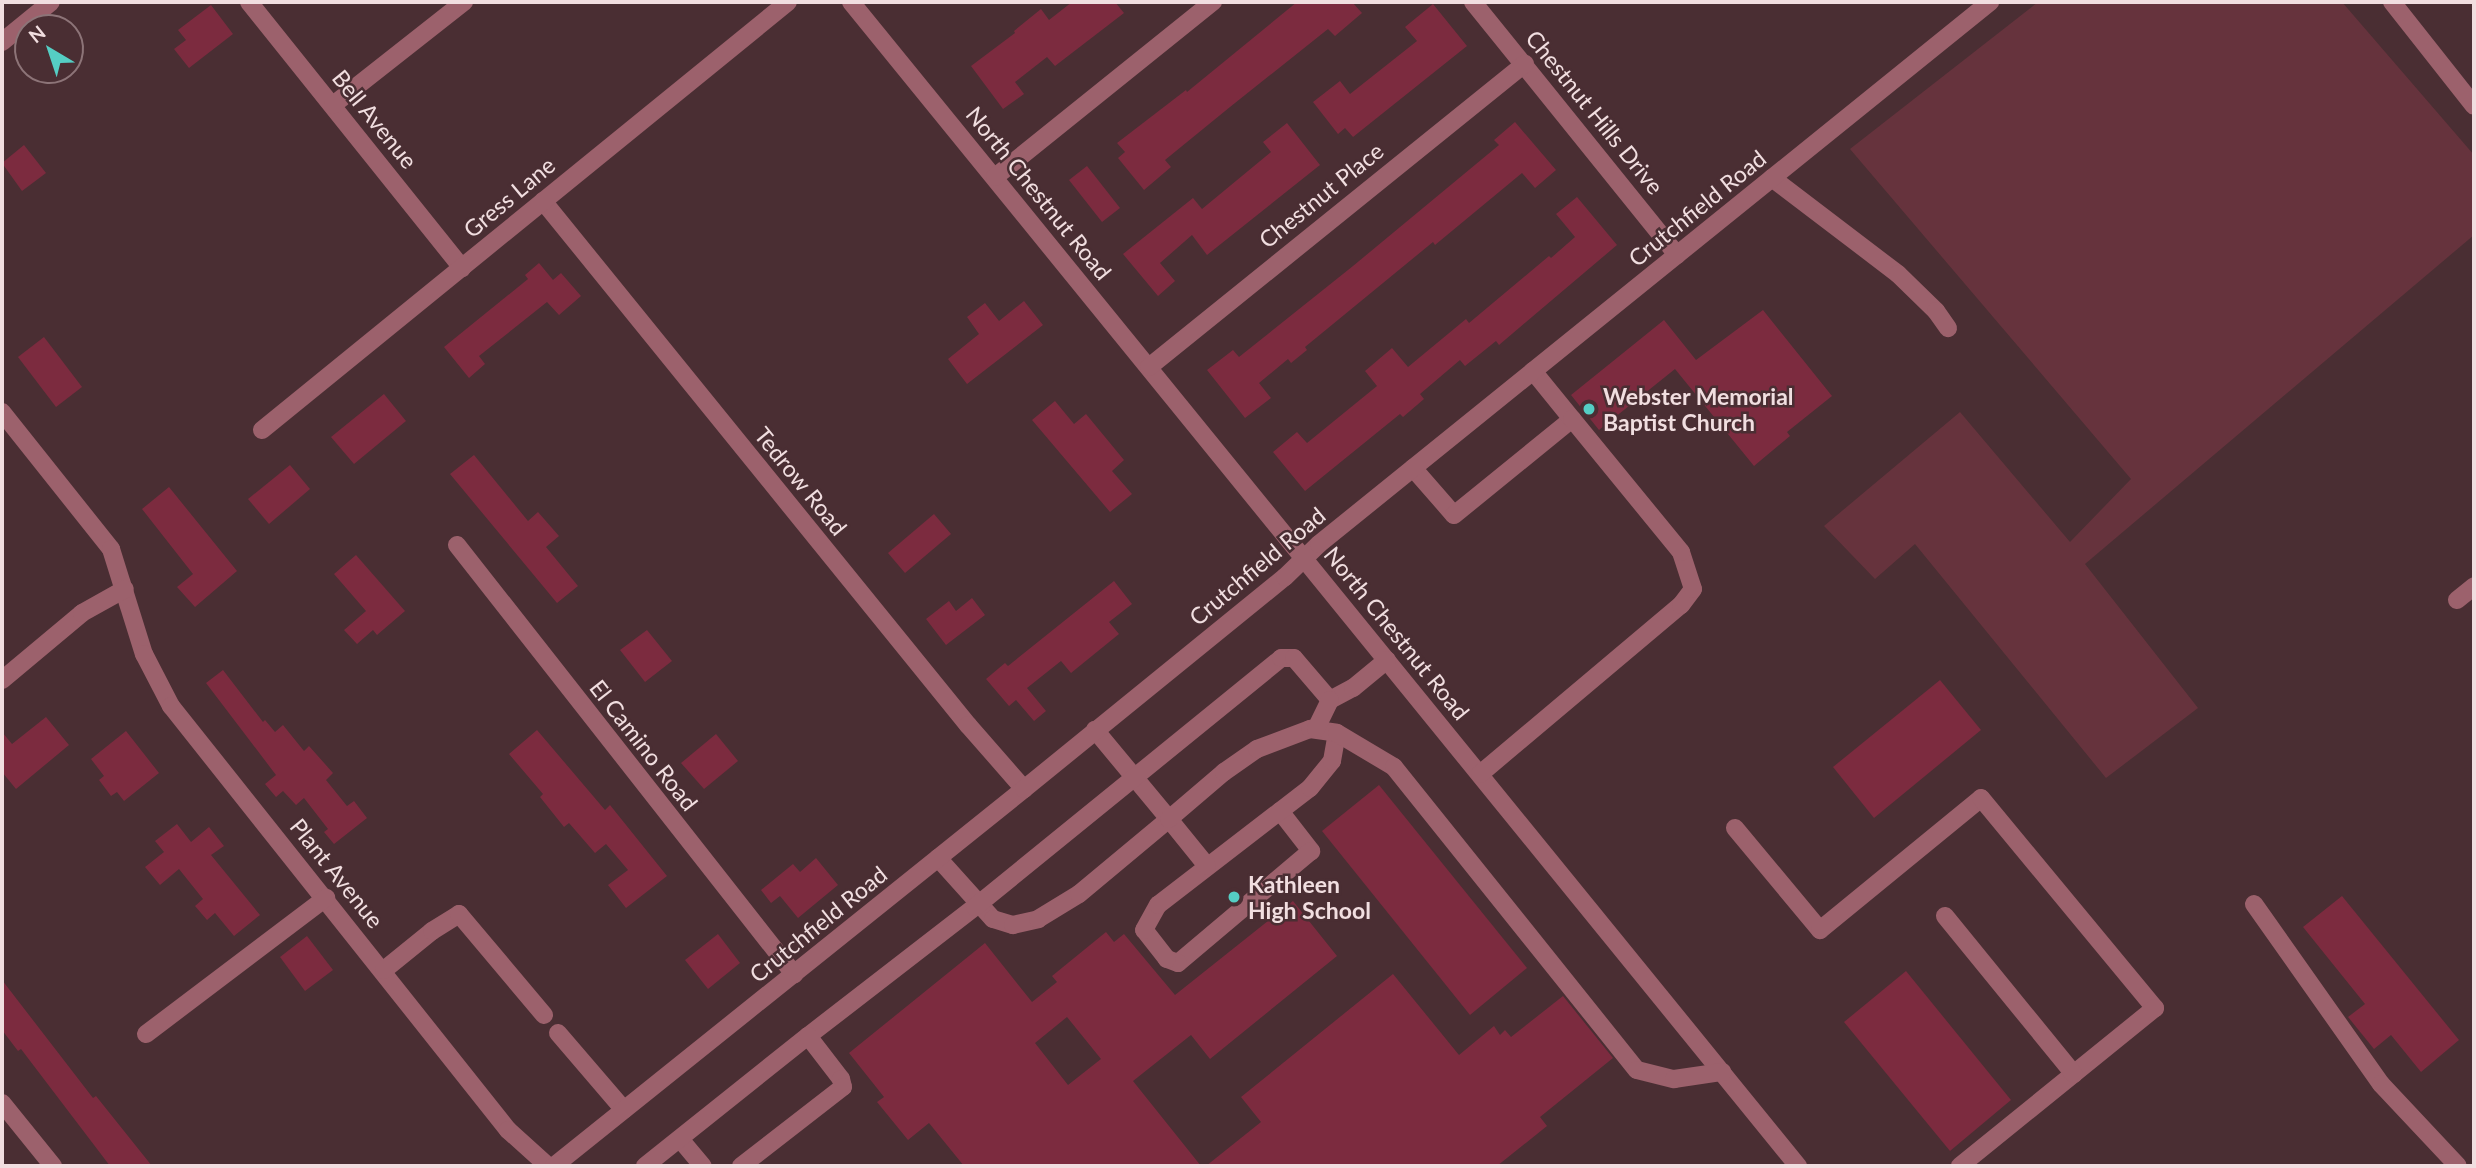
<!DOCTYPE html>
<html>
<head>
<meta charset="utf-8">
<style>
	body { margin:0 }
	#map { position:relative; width:2476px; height:1168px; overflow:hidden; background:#4a2e33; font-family:Lato,sans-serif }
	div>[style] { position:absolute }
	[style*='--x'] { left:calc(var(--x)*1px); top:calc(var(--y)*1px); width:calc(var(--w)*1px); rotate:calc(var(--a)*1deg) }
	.green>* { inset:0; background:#66333d }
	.building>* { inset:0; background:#7c2b3f }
	.minor>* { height:18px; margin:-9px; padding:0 9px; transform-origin:9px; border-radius:9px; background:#9c616c }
	.dots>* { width:19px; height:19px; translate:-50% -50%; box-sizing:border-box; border:4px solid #4a2e33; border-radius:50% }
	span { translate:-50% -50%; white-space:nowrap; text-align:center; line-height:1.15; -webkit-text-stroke:5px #4a2e33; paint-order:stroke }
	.street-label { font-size:23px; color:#f1dee0 }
	.poi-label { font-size:23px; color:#f1dee0; font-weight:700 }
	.left { translate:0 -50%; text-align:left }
	.frame { position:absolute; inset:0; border:4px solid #f1dee0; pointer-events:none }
	.north { position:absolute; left:14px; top:14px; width:70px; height:70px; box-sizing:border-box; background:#4a2e33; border:2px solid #8d7478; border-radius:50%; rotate:321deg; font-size:19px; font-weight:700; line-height:28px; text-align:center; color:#f1dee0 }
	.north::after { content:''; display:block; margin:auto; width:24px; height:32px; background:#55cec4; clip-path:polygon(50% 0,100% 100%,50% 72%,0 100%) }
</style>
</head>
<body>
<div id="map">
	<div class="green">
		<div style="clip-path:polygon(2038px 2px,2342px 2px,2474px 155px,2474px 235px,2085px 564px,2198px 708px,2106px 778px,1915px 544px,1875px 579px,1824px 526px,1960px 412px,2070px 542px,2131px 479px,1850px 149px)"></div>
	</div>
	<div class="building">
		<div style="clip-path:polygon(1072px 2px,1115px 2px,1124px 13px,1055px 66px,1047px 57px,1015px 82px,1024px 94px,1003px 109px,971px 66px,1015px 33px,1014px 31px,1041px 9px,1049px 20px)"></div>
		<div style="clip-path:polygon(1297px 2px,1352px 2px,1362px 13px,1335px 36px,1328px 29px,1230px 107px,1165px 160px,1171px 167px,1144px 190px,1118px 158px,1125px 152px,1117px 143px,1186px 90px,1187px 92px)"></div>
		<div style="clip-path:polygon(1433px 4px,1467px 46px,1353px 137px,1345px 128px,1338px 134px,1313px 102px,1340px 81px,1350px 94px,1417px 41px,1405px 27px)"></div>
		<div style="clip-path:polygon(211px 5px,233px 34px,189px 68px,174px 49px,186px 40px,178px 30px)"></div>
		<div style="clip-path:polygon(1515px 122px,1556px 170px,1535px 188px,1522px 173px,1435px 245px,1433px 242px,1305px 347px,1307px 350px,1291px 363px,1288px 359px,1259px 383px,1271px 398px,1245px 418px,1207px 370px,1233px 350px,1239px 357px,1353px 266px,1499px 145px,1494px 140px)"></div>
		<div style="clip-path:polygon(1287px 123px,1320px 165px,1207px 255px,1192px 235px,1160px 263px,1175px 281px,1158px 296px,1123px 254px,1193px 198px,1202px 209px,1271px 152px,1263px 142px)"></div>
		<div style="clip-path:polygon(24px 145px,46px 173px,22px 191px,2px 163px)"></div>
		<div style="clip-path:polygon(1087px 166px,1120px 208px,1102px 222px,1069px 180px)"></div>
		<div style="clip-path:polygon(1577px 197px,1617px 245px,1499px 345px,1496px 341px,1465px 366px,1460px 360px,1420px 394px,1424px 399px,1403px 417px,1400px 414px,1305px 491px,1273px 452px,1297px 432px,1307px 443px,1377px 386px,1365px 371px,1392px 348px,1408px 367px,1466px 319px,1469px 323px,1549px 256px,1551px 258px,1575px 237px,1556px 214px)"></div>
		<div style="clip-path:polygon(539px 263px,553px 280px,561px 273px,581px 296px,559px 315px,547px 302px,479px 356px,485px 364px,469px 378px,444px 347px,528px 279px,525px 275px)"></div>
		<div style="clip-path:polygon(1024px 301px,1043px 325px,967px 384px,948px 359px,979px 334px,967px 317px,985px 303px,999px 321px)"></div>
		<div style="clip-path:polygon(1763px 310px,1832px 396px,1787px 432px,1790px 436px,1754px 466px,1675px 369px,1599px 430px,1571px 395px,1664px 320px,1696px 360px)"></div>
		<div style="clip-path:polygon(44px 337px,82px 387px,56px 407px,18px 357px)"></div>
		<div style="clip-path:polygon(384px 394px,406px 421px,354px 464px,331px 437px)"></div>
		<div style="clip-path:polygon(1055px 401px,1074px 424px,1086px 414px,1124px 460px,1112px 471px,1132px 494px,1110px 512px,1032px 420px)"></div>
		<div style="clip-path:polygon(474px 455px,528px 521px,538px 512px,559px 536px,546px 547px,578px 586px,557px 603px,450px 474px)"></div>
		<div style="clip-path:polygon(290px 465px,310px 489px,269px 524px,248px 499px)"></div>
		<div style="clip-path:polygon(169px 487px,237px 571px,195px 607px,177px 587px,193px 574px,142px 509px)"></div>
		<div style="clip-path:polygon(934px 514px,951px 534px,905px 573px,888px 553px)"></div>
		<div style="clip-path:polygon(356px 555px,405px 611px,377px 635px,373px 630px,357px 644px,344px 630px,366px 611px,334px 574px)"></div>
		<div style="clip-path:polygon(1114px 581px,1132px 604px,1109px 622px,1119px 634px,1071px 673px,1061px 661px,1027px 688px,1046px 711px,1034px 721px,1016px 700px,1009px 706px,986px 679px,1005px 663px,1008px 666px)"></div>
		<div style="clip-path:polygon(972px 598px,985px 615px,946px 645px,926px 619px,949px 601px,956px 611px)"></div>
		<div style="clip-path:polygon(647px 630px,672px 661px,645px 682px,620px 650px)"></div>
		<div style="clip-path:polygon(223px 670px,263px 722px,265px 720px,275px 732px,283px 725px,304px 751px,309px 746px,333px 773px,326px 780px,347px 806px,354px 801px,367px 818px,334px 844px,324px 832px,328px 829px,304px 798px,296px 805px,283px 791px,276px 797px,265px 784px,276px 775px,206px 683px)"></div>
		<div style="clip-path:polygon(1940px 680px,1981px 730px,1874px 818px,1833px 767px)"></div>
		<div style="clip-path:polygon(46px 717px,69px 745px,16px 789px,2px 772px,2px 732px,12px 744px)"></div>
		<div style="clip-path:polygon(537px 730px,605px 810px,610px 805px,667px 876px,626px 908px,608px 885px,628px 870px,606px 844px,595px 853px,569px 823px,564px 827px,540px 797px,543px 794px,509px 754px)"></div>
		<div style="clip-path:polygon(126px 731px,159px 773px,124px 801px,117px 792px,111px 796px,99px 780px,104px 776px,91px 759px)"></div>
		<div style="clip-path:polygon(716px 734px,738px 761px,704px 789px,681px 763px)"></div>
		<div style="clip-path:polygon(1379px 785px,1527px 968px,1470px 1015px,1322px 831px)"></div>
		<div style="clip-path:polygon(177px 824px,191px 842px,209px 827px,224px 846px,211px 855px,260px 915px,234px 936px,215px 913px,207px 920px,195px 906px,203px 899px,179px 869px,160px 885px,145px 867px,164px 852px,155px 841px)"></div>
		<div style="clip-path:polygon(816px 858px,838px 885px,798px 918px,780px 896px,771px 903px,761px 890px,793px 864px,800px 872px)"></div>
		<div style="clip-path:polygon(2342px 896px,2459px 1040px,2421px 1072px,2391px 1035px,2374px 1049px,2348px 1017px,2365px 1004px,2303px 927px)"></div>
		<div style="clip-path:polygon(evenodd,1293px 901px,1337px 956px,1210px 1059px,1191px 1035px,1133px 1081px,1201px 1166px,964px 1166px,929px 1123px,908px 1140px,877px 1102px,884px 1097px,849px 1053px,985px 943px,1032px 1002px,1057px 982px,1052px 976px,1106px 932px,1114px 942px,1124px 934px,1175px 995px,1293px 901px,1067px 1017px,1101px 1059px,1068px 1085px,1035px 1043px,1067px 1017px)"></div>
		<div style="clip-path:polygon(718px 934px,740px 963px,708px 989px,685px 960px)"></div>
		<div style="clip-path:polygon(307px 936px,333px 970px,305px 991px,280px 957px)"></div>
		<div style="clip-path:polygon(1906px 971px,2011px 1100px,1950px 1151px,1844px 1022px)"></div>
		<div style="clip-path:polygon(1393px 974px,1459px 1055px,1494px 1026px,1500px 1035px,1505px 1030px,1511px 1037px,1563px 996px,1613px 1058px,1540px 1117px,1547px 1126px,1497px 1166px,1206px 1166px,1261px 1122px,1241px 1097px)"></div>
		<div style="clip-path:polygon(2px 980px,93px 1098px,96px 1096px,152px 1166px,110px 1166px,21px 1049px,18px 1051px,2px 1030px)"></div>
	</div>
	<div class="minor">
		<div style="--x:249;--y:2;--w:341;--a:51.3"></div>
		<div style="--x:851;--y:2;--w:1501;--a:50.87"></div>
		<div style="--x:1473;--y:2;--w:325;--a:51.1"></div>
		<div style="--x:2392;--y:2;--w:132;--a:51.7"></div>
		<div style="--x:2;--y:42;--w:63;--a:-39.2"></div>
		<div style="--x:333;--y:105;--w:167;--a:-38.2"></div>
		<div style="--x:995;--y:177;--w:280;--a:-38.8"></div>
		<div style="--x:1772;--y:178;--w:158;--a:37.3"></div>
		<div style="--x:1898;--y:274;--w:53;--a:44.2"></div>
		<div style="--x:1936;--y:311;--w:21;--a:55"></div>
		<div style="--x:543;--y:201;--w:675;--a:50.96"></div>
		<div style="--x:968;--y:725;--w:85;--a:48.8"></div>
		<div style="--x:1149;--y:367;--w:483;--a:-38.9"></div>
		<div style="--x:2;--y:412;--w:175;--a:51.5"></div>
		<div style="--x:111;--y:549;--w:110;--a:72.6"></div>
		<div style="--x:144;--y:654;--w:59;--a:62.6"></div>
		<div style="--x:171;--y:706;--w:542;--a:51.52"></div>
		<div style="--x:508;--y:1130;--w:54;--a:42"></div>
		<div style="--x:262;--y:430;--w:678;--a:-39.13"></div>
		<div style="--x:1413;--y:468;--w:62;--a:48.9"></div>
		<div style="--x:1454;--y:515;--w:152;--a:-39.1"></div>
		<div style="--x:1572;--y:419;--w:62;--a:-129.1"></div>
		<div style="--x:457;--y:545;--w:546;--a:51.85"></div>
		<div style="--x:2457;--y:600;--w:22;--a:-39"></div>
		<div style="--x:2;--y:680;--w:104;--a:-39.9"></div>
		<div style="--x:82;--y:613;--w:49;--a:-29.2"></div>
		<div style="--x:1330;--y:700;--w:26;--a:-28"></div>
		<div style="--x:1353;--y:688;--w:44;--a:-39.5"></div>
		<div style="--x:1480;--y:774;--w:263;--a:-40.1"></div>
		<div style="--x:1681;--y:605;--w:20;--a:-53"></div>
		<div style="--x:1693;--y:589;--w:39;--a:-108"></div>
		<div style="--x:1681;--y:552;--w:172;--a:-129.3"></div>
		<div style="--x:1280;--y:811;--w:51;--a:52.2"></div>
		<div style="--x:1311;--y:851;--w:174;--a:139.9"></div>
		<div style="--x:1178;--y:963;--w:12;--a:-160"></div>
		<div style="--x:1167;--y:959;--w:37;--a:-128"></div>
		<div style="--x:1144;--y:930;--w:29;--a:-61"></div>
		<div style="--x:1158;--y:905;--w:192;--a:-37.6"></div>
		<div style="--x:1310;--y:788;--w:35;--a:-51"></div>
		<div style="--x:1332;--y:761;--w:28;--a:-80"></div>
		<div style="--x:1735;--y:828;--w:133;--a:50.2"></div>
		<div style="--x:1820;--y:930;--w:208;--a:-39.3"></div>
		<div style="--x:1981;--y:798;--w:273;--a:50.4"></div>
		<div style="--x:2155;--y:1008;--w:251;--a:141"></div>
		<div style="--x:938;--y:858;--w:82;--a:48"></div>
		<div style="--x:993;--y:919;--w:21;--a:17"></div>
		<div style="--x:1013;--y:925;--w:26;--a:-13"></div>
		<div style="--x:1038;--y:919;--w:48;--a:-31.4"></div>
		<div style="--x:1079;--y:894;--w:117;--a:-39.8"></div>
		<div style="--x:1169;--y:819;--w:116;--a:-129.7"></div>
		<div style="--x:1207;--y:866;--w:60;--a:-129"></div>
		<div style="--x:1169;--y:819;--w:72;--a:-40.5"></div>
		<div style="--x:1224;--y:772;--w:40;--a:-34.9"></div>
		<div style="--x:1257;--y:749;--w:57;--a:-20.7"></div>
		<div style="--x:1310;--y:729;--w:27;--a:8"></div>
		<div style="--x:1337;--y:733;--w:66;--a:30.8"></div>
		<div style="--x:1394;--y:767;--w:388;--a:51.3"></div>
		<div style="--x:1637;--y:1070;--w:38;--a:14"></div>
		<div style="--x:1674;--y:1079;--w:49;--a:-8.3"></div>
		<div style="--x:2254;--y:904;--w:220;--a:54.8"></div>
		<div style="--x:2381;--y:1084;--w:112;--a:46.8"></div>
		<div style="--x:1945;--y:916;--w:204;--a:50.8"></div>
		<div style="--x:384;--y:970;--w:62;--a:-39.1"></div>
		<div style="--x:432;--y:931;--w:32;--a:-32"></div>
		<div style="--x:459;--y:914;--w:132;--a:49.9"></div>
		<div style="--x:558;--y:1033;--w:101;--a:49.4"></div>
		<div style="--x:146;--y:1034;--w:226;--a:-37.1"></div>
		<div style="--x:808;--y:1036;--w:211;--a:-37.7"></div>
		<div style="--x:975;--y:907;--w:395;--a:-39.1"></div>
		<div style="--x:1281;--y:658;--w:13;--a:0"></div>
		<div style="--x:1294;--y:658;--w:55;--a:49.4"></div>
		<div style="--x:1330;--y:700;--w:32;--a:116"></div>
		<div style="--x:2;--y:1103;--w:81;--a:51"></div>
		<div style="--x:680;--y:1139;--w:35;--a:50"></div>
		<div style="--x:554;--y:1166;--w:603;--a:-38.73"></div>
		<div style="--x:1024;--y:789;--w:336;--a:-39.1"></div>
		<div style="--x:1285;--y:577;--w:47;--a:-44.1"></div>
		<div style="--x:1319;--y:544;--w:863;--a:-38.93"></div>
		<div style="--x:645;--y:1166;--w:208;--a:-38.6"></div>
		<div style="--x:808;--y:1036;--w:54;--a:52.5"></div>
		<div style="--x:841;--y:1079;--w:8;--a:76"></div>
		<div style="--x:843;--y:1087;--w:129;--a:142.2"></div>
	</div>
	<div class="dots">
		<div style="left:1589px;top:409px;background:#55cec4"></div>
		<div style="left:1234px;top:897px;background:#55cec4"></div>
	</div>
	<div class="street-label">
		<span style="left:1595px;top:112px;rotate:51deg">Chestnut Hills Drive</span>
		<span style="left:375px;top:119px;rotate:51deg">Bell Avenue</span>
		<span style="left:1039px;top:193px;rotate:51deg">North Chestnut Road</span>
		<span style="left:1321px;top:195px;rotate:-39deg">Chestnut Place</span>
		<span style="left:509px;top:197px;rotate:-40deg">Gress Lane</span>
		<span style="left:1697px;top:208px;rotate:-39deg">Crutchfield Road</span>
		<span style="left:801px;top:481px;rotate:51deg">Tedrow Road</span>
		<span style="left:1257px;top:566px;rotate:-40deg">Crutchfield Road</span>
		<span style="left:1397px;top:633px;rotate:51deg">North Chestnut Road</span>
		<span style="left:644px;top:745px;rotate:52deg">El Camino Road</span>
		<span style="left:337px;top:873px;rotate:51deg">Plant Avenue</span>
		<span style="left:818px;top:924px;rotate:-39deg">Crutchfield Road</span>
	</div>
	<div class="poi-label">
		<span class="left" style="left:1603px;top:409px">Webster Memorial<br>Baptist Church</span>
		<span class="left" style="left:1248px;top:897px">Kathleen<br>High School</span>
	</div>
	<div class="frame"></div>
	<div class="north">N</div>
</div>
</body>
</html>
